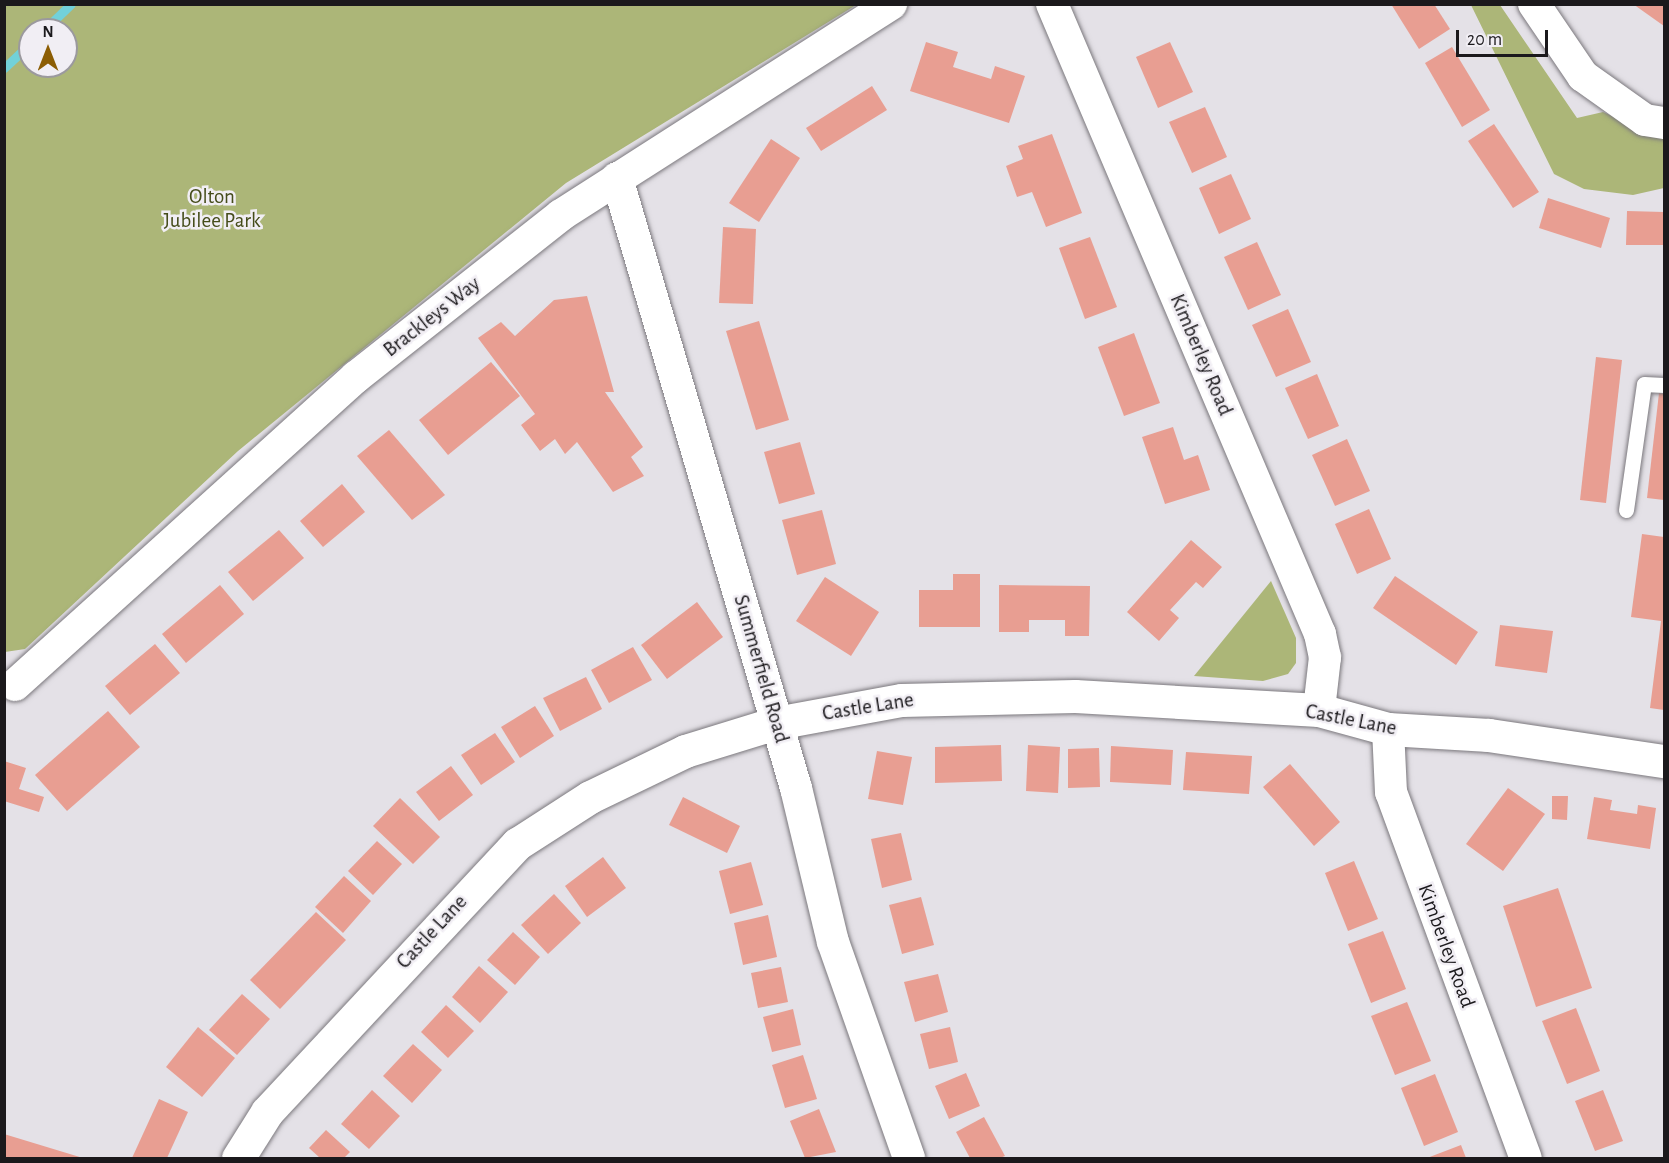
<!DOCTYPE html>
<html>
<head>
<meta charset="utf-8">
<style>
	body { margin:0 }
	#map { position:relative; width:1669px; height:1163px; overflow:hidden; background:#e4e1e7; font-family:"Alegreya Sans",sans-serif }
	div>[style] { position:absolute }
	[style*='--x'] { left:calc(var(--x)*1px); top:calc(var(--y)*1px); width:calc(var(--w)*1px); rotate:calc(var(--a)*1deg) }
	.green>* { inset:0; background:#acb678 }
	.stream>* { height:9px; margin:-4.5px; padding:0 4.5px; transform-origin:4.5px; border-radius:4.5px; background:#72d1d9 }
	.building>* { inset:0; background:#e89e92 }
	.roads { filter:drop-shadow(0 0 2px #7b787d) drop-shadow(0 0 2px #7b787d) }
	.service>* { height:15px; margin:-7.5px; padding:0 7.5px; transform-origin:7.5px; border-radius:7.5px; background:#fff }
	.minor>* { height:32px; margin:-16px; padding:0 16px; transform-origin:16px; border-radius:16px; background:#fff }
	.tertiary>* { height:33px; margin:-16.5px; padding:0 16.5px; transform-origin:16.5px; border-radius:16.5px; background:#fff }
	span { translate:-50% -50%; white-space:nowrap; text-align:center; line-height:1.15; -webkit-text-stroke:5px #f1eef4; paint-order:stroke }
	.park-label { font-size:21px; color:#454c1a }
	.street-label { font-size:21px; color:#1b191c }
	.frame { position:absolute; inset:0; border:6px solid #1b191c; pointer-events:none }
	.north { position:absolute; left:18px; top:18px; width:60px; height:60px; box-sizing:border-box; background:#f1eef4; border:2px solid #9b999e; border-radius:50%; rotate:0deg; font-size:16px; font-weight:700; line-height:24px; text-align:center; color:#1b191c }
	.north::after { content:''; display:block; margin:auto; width:21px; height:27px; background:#8c5d04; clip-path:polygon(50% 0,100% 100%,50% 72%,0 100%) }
	.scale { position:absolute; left:1456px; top:30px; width:92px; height:27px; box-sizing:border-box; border:3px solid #1b191c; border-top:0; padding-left:8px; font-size:18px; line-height:21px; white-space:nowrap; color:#1b191c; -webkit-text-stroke:4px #f1eef4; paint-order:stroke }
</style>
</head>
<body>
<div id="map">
	<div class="green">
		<div style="clip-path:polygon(evenodd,4px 5px,5px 4px,856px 5px,566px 183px,238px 451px,25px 649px,5px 652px,4px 5px,30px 30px,66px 30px,66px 66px,30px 66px,30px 30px)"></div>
		<div style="clip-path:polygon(1471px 5px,1500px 5px,1577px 118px,1603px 112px,1664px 139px,1664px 188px,1633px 195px,1584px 189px,1554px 174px)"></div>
		<div style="clip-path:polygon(1271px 581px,1296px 638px,1296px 663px,1288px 674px,1263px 681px,1194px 676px)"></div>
	</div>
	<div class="stream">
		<div style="--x:44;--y:30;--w:37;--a:-44"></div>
		<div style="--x:4;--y:68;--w:35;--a:-43"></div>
	</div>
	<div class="building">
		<div style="clip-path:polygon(1391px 4px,1434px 4px,1450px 29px,1419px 49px)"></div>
		<div style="clip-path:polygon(1633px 4px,1664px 4px,1664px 26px)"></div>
		<div style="clip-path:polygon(926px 42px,958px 52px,953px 67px,991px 79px,995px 66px,1025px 76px,1009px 123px,910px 91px)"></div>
		<div style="clip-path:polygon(1170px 42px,1193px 92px,1158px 108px,1136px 57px)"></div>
		<div style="clip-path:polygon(1452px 47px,1490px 110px,1462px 127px,1425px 63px)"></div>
		<div style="clip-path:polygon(872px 86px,887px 110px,821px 151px,806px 128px)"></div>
		<div style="clip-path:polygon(1205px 107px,1227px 157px,1192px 173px,1169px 122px)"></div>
		<div style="clip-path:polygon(1494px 124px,1539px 192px,1513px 208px,1468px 141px)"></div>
		<div style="clip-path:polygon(1052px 134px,1082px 213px,1046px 227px,1032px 192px,1017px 197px,1006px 166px,1023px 159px,1018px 146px)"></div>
		<div style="clip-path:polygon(771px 139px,800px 158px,759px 222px,729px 203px)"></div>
		<div style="clip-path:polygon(1231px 174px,1251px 219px,1219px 234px,1199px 188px)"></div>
		<div style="clip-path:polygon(1548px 198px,1610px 218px,1601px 248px,1539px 228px)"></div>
		<div style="clip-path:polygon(1627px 211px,1664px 212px,1664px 245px,1626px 245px)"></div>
		<div style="clip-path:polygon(723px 227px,756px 229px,753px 304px,719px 303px)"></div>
		<div style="clip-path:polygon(1090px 237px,1117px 307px,1085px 319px,1059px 248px)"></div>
		<div style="clip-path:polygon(1257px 242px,1281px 295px,1248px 310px,1224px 257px)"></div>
		<div style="clip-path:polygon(587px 296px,614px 392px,605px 392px,643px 447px,631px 457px,644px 476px,613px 492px,577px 442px,565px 454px,555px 439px,540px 451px,521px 425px,535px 414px,478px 338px,501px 322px,515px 336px,554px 300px)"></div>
		<div style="clip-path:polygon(1288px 309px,1311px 362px,1276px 377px,1252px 325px)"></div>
		<div style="clip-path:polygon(759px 321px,789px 420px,756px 430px,726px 331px)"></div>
		<div style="clip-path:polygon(1134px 333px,1160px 403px,1124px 416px,1098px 347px)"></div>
		<div style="clip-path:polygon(1596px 357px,1622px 360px,1606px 503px,1580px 500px)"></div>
		<div style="clip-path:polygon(491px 362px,520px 396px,448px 455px,419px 420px)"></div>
		<div style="clip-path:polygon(1317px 374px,1339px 426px,1308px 439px,1285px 388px)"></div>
		<div style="clip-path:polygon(1659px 393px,1664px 394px,1664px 500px,1647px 498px)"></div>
		<div style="clip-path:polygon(1173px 427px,1184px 460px,1198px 455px,1210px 490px,1165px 504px,1142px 437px)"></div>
		<div style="clip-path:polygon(389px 430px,445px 495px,412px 520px,357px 456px)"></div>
		<div style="clip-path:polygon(1347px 439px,1370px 491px,1335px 506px,1312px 455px)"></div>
		<div style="clip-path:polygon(800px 442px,815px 494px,779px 504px,764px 452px)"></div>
		<div style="clip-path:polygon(342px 484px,365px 512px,323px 547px,300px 521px)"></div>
		<div style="clip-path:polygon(1369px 509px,1391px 559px,1357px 574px,1335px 524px)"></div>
		<div style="clip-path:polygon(822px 510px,836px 564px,797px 575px,782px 520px)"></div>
		<div style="clip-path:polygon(279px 530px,304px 558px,253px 601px,228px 572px)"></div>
		<div style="clip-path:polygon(1642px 534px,1664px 537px,1664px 710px,1650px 708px,1661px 621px,1631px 617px)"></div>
		<div style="clip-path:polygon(1191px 540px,1222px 567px,1203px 588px,1196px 582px,1170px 610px,1179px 618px,1159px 641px,1127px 612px)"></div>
		<div style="clip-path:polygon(953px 574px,980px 574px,980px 627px,919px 627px,919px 590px,953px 590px)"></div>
		<div style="clip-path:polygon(1395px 576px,1478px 632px,1456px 665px,1373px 608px)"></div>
		<div style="clip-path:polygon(825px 577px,879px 612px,851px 656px,796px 621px)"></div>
		<div style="clip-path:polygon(220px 585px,244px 614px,186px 663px,162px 634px)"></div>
		<div style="clip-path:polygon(999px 585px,1090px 586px,1089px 636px,1065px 636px,1065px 620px,1029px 620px,1029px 632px,999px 632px)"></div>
		<div style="clip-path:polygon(697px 602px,723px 637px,667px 679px,641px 645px)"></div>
		<div style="clip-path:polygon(1500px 625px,1553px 631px,1547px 673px,1495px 666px)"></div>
		<div style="clip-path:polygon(155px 644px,180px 673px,130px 715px,105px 686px)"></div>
		<div style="clip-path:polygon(633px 647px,652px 680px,609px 703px,591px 670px)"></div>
		<div style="clip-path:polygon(586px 677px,602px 709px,560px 731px,543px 698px)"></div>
		<div style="clip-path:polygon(535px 706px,554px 736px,520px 758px,501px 727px)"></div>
		<div style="clip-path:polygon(108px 711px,140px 747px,67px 811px,35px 775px)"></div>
		<div style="clip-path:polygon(495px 733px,515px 762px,481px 785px,461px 755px)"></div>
		<div style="clip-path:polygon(1001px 745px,1002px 781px,935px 783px,935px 747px)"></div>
		<div style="clip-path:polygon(1028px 745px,1060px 747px,1058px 793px,1026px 791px)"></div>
		<div style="clip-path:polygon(1111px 746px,1173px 750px,1171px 785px,1110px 782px)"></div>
		<div style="clip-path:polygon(1099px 748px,1100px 787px,1068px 788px,1068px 749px)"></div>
		<div style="clip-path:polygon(877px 751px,912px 757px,903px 805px,868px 799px)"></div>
		<div style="clip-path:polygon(1186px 752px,1252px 756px,1249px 794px,1183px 790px)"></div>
		<div style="clip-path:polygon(4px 761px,26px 768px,19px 789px,44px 797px,39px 812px,4px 801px)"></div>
		<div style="clip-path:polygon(1290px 764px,1340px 822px,1314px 846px,1263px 787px)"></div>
		<div style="clip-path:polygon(451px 766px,473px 795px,439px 821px,416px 792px)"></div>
		<div style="clip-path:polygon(1508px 788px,1545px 814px,1503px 871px,1466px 844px)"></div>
		<div style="clip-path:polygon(1552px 796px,1568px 796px,1567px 820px,1552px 819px)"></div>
		<div style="clip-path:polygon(683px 797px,740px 826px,727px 853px,669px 825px)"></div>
		<div style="clip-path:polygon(1594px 797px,1612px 800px,1610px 810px,1637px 814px,1638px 805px,1656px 808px,1650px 849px,1587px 839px)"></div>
		<div style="clip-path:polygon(400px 798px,440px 837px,413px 864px,373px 826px)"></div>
		<div style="clip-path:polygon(901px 833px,912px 880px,882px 888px,871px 839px)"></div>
		<div style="clip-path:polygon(377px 841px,402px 864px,373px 895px,348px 871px)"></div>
		<div style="clip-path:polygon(603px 857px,626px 888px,587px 917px,565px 886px)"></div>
		<div style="clip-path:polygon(1354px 861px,1378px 919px,1348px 931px,1325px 873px)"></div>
		<div style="clip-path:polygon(751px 862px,763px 905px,730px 914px,719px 871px)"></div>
		<div style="clip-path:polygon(344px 876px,371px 901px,343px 933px,315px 907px)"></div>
		<div style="clip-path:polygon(1558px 888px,1592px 988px,1536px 1007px,1503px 906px)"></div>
		<div style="clip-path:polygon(554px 894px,581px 923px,548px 954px,521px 925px)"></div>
		<div style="clip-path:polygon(921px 897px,934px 945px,902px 954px,889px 905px)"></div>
		<div style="clip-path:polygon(316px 912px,346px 940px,280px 1009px,250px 980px)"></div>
		<div style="clip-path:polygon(768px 915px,777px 957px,743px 965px,734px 923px)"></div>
		<div style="clip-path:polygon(1383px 931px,1406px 989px,1371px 1003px,1348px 944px)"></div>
		<div style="clip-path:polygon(513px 932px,540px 957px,515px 985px,487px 960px)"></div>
		<div style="clip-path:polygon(479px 966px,508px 992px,480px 1023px,452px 997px)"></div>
		<div style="clip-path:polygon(781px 967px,788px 1002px,758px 1008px,751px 973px)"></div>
		<div style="clip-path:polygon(938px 974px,948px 1012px,915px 1022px,904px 982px)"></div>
		<div style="clip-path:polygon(242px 994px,270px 1019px,237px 1055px,209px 1030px)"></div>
		<div style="clip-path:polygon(1407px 1002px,1431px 1061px,1395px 1075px,1371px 1016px)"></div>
		<div style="clip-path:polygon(446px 1005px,474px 1031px,448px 1058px,421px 1032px)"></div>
		<div style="clip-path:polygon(1576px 1008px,1600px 1071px,1567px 1084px,1542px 1021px)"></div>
		<div style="clip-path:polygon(793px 1009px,801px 1045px,772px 1052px,763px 1017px)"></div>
		<div style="clip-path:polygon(198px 1027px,235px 1058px,202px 1097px,166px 1067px)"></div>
		<div style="clip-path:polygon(950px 1027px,958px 1062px,929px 1069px,920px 1034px)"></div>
		<div style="clip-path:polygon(413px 1044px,442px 1070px,412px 1103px,383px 1076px)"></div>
		<div style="clip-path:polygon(803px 1055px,817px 1099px,785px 1108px,772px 1065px)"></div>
		<div style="clip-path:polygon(966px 1073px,980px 1106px,949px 1119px,935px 1086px)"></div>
		<div style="clip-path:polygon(1435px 1074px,1458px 1132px,1424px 1146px,1401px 1088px)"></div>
		<div style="clip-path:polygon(372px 1090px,400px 1116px,369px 1149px,341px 1124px)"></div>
		<div style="clip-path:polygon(1603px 1090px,1623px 1141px,1595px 1151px,1575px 1101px)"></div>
		<div style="clip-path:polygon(159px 1099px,188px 1112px,167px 1158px,132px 1158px)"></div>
		<div style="clip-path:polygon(819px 1109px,836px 1152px,805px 1158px,790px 1121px)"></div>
		<div style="clip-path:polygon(984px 1117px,1005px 1156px,1000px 1158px,970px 1158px,956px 1132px)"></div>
		<div style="clip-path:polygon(326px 1130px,350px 1152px,344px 1158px,320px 1158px,309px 1148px)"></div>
		<div style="clip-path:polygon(4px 1134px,83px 1158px,4px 1158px)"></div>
		<div style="clip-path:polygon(1461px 1145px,1466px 1158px,1427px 1158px)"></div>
	</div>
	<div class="roads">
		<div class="service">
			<div style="--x:1626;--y:510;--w:127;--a:-81.9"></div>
			<div style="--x:1644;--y:384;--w:20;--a:3"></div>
		</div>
		<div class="minor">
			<div style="--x:1052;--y:4;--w:685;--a:66.96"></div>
			<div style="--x:1320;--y:634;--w:24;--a:78"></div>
			<div style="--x:1325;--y:657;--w:53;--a:96.5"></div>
			<div style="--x:1534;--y:4;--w:87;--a:55.8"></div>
			<div style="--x:1583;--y:76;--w:76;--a:35.4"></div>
			<div style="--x:1645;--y:120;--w:19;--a:9"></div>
			<div style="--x:617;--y:178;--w:636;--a:73.65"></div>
			<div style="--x:796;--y:788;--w:158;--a:76.5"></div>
			<div style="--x:833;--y:942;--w:229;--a:70.6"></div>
			<div style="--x:15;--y:685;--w:460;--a:-42.1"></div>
			<div style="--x:356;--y:377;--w:261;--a:-38.3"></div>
			<div style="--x:561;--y:215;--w:392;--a:-32.6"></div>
			<div style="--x:1388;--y:729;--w:63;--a:87.3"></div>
			<div style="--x:1391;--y:792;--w:390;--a:69.8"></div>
		</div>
		<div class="tertiary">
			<div style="--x:238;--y:1158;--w:54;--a:-57.8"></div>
			<div style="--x:267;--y:1112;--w:367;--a:-47"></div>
			<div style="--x:517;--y:844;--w:87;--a:-32.8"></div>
			<div style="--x:590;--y:797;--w:106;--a:-25.8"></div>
			<div style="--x:685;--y:751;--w:95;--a:-17.1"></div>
			<div style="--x:776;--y:723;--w:127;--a:-10.4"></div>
			<div style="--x:901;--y:700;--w:174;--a:-1.3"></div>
			<div style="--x:1075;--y:696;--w:244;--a:3.3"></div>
			<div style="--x:1319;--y:710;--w:72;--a:15.4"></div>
			<div style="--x:1388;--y:729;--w:101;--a:3.4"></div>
			<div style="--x:1489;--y:735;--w:177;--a:8.5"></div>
		</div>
	</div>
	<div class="park-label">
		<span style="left:212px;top:209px">Olton<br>Jubilee Park</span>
	</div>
	<div class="street-label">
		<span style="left:432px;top:317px;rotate:-38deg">Brackleys Way</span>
		<span style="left:1201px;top:355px;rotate:67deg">Kimberley Road</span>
		<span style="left:761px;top:669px;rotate:74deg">Summerfield Road</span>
		<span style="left:868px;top:707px;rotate:-9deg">Castle Lane</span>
		<span style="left:1351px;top:720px;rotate:11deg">Castle Lane</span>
		<span style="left:432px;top:932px;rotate:-47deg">Castle Lane</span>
		<span style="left:1446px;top:946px;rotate:70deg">Kimberley Road</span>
	</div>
	<div class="frame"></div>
	<div class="north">N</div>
	<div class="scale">20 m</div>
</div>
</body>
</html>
